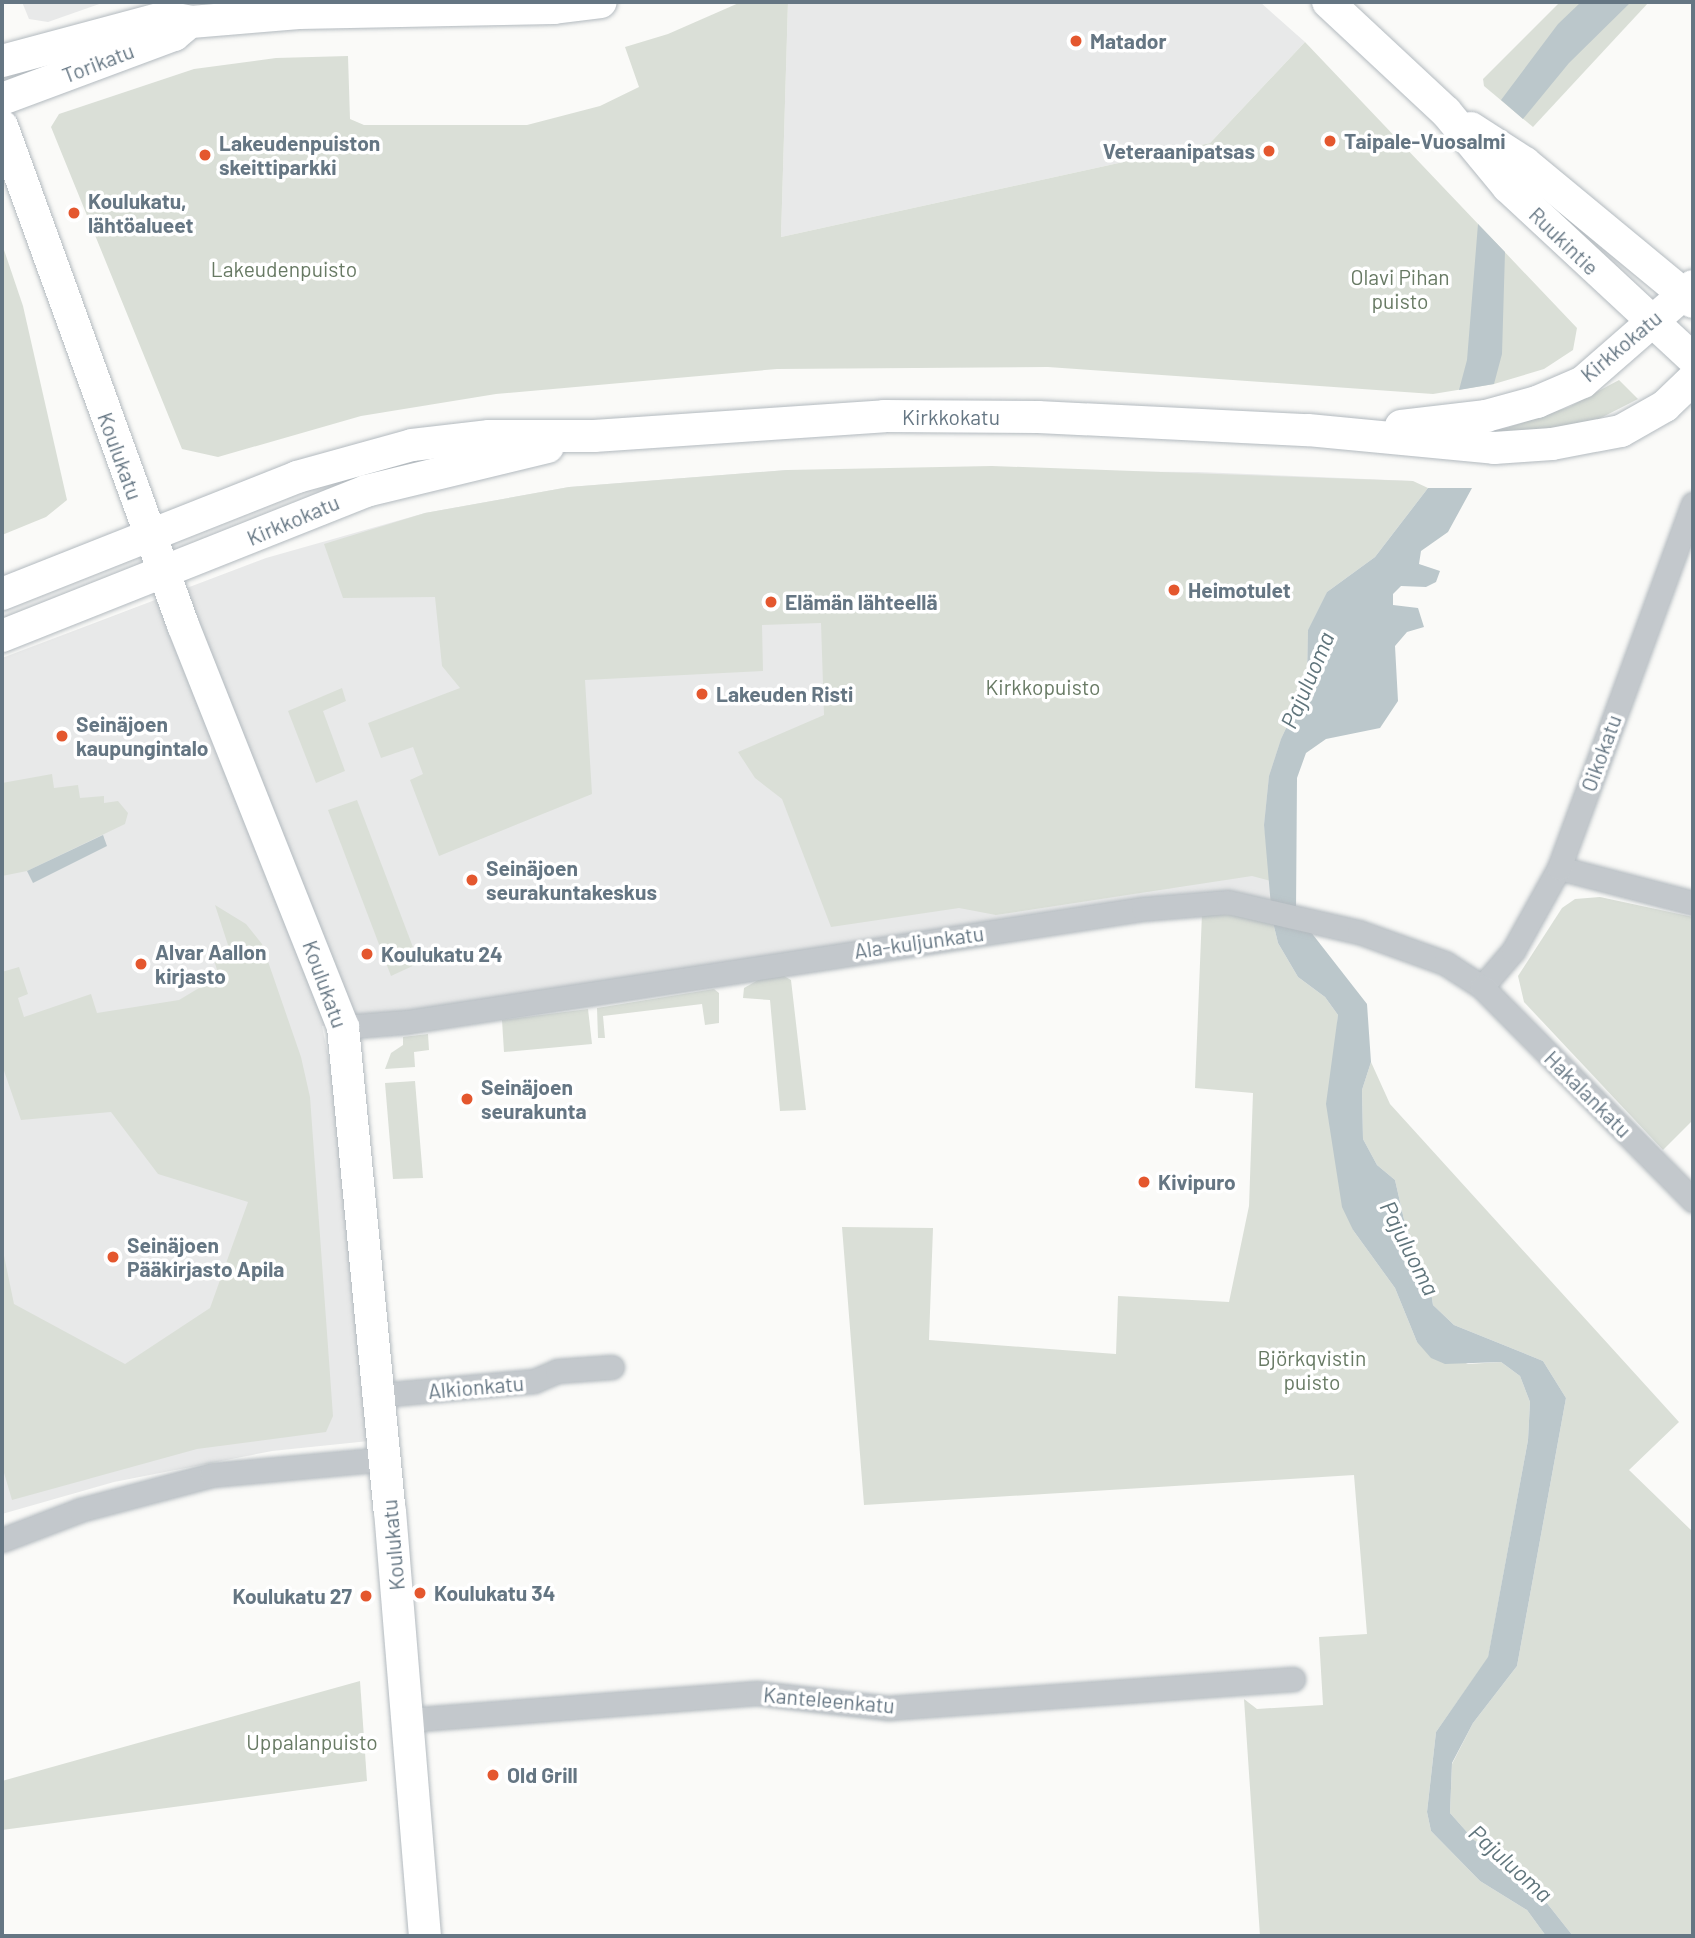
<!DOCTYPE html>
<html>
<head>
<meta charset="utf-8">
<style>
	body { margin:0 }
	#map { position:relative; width:1695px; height:1938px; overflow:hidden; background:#fafaf8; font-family:Barlow,sans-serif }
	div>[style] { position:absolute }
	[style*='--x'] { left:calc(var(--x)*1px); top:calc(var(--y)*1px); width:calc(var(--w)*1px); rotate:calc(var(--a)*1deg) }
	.built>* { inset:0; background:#e8e9e9 }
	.green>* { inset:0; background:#dadfd7 }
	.water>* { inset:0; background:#bbc7cb }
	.roads { filter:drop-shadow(0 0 2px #b3babf) drop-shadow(0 0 2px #b3babf) }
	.street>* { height:23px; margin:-11.5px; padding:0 11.5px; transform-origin:11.5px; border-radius:11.5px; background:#c3c8cc }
	.secondary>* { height:32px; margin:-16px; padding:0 16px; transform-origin:16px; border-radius:16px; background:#fff }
	.dots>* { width:19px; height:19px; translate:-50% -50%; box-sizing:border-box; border:4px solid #fff; border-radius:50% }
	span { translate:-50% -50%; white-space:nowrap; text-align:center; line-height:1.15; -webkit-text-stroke:7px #fff; paint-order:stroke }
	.poi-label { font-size:21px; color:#657683; font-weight:700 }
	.left { translate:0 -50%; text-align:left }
	.right { translate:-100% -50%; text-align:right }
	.street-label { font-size:21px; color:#657683 }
	.park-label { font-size:21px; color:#687a64 }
	.water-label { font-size:23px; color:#60757c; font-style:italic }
	.frame { position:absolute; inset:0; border:4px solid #657683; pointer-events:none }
</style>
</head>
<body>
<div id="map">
	<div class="built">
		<div style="clip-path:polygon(22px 2px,105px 2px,48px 22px,29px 19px)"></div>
		<div style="clip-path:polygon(788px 2px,1260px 2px,1305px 42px,1210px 143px,781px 237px)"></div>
		<div style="clip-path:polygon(787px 470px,1198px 472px,1413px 481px,1327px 592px,1271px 881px,1272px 907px,1228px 902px,322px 1026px,337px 1101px,369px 1441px,272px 1451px,114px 1482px,2px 1514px,2px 658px,266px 558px,425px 513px,569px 487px)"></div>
	</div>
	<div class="green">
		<div style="clip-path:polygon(741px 2px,788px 2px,781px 237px,1210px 143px,1305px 42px,1577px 328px,1573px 350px,1544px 369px,1494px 384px,1433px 394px,1048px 367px,777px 369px,496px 394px,361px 416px,218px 457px,182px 449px,51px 127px,59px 114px,194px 69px,276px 58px,348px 56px,350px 119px,364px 125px,527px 125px,600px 106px,639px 87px,625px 47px,668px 34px)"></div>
		<div style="clip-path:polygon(1560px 2px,1649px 2px,1533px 127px,1484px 86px,1483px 79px)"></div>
		<div style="clip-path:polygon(2px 244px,23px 306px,67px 500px,46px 517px,2px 535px)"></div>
		<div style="clip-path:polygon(1619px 380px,1638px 399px,1583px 427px,1495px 432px,1569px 407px)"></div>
		<div style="clip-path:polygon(992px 466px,1413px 481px,1428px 488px,1375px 557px,1327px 592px,1308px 630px,1307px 684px,1281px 739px,1269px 776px,1264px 825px,1271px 881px,1252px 876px,996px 915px,959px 908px,831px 927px,782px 799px,755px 778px,738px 752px,824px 715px,821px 623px,762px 625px,763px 671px,585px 680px,592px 794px,439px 856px,410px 780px,423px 774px,413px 747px,381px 758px,368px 723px,460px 688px,442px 666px,435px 597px,343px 598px,324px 544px,425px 513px,569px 487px,787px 470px)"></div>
		<div style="clip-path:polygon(342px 688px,346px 701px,323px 711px,345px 771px,316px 783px,288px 711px)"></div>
		<div style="clip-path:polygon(52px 774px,54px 788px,78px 785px,80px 798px,104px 796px,104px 803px,118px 801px,128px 813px,125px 824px,27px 871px,2px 876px,2px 783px)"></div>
		<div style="clip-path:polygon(357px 800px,419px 963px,391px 976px,328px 810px)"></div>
		<div style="clip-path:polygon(1600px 897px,1693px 917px,1693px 1120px,1663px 1150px,1524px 1002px,1518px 976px,1562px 908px,1575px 899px)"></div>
		<div style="clip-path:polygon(215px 905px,246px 924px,262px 944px,301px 1057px,310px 1097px,333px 1416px,326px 1432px,197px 1449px,12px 1500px,2px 1466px,2px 1246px,14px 1304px,125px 1364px,210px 1308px,248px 1202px,158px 1174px,111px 1112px,21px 1120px,2px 1065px,2px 972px,19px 967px,28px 994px,18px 998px,24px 1017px,91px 994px,97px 1013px,179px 1000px,219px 976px,211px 951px,228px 945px)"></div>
		<div style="clip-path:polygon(1202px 913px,1272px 918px,1278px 943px,1298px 977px,1325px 997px,1338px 1015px,1336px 1040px,1353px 1230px,1395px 1288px,1417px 1342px,1468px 1364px,1501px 1362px,1520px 1376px,1530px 1402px,1528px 1440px,1488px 1658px,1436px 1732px,1427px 1812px,1431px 1831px,1480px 1881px,1527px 1910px,1546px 1936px,1260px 1936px,1244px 1699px,1257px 1709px,1323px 1705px,1319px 1637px,1367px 1634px,1354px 1475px,864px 1505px,842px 1227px,933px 1228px,929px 1340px,1116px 1354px,1118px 1296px,1229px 1302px,1249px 1206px,1253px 1093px,1195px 1088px)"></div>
		<div style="clip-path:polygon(784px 976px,791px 980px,806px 1110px,780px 1111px,770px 1000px,743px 998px,744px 988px,760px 979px)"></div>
		<div style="clip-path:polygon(714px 989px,719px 993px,719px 1023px,705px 1025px,702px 1004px,603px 1016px,605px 1038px,598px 1038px,597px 1008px)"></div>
		<div style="clip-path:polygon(588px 1009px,592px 1044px,504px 1052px,502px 1020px)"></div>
		<div style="clip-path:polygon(428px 1034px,429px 1050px,414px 1052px,415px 1067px,385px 1069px,391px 1053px,403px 1045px,403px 1037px)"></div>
		<div style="clip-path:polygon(1371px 1062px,1390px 1104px,1679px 1422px,1629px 1470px,1693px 1532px,1693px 1936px,1573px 1936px,1523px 1873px,1474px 1840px,1450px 1813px,1452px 1764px,1473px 1723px,1517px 1666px,1566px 1398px,1543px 1361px,1454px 1325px,1433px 1305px,1429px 1280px,1413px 1259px,1395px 1180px,1377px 1165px,1363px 1139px,1362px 1090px)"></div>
		<div style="clip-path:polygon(415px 1081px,423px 1178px,393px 1179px,385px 1083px)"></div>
		<div style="clip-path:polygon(360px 1681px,367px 1781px,2px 1830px,2px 1781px)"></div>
	</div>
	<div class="water">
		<div style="clip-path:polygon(1581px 2px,1631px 2px,1569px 63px,1523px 119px,1501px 100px,1558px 24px)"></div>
		<div style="clip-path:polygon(1478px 224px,1505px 252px,1502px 354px,1494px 384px,1459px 390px,1467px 360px)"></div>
		<div style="clip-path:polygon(1428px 488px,1472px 488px,1448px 532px,1421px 551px,1419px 564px,1440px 571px,1436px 582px,1426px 587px,1401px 586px,1393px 594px,1393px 605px,1418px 608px,1424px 627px,1407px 632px,1395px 646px,1398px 701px,1380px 728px,1326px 739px,1306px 753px,1297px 778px,1296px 913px,1367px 1004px,1371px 1062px,1362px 1090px,1363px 1139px,1377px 1165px,1395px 1180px,1413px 1259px,1429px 1280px,1433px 1305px,1454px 1325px,1543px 1361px,1566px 1398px,1517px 1666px,1473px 1723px,1452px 1763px,1450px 1813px,1474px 1840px,1523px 1873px,1573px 1936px,1546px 1936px,1527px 1910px,1480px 1881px,1431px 1831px,1427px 1812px,1436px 1732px,1488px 1657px,1528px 1440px,1530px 1402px,1520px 1376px,1501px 1362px,1445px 1364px,1431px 1358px,1417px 1342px,1395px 1288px,1353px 1230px,1342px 1207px,1326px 1104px,1338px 1015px,1325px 997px,1298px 977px,1278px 943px,1272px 918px,1264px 825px,1269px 776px,1281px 739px,1307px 684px,1308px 630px,1327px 592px,1375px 557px)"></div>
		<div style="clip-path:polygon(103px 835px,107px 846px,33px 883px,27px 871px)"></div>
	</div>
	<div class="roads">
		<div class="street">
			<div style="--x:1559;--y:868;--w:138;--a:14.6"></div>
			<div style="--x:1482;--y:987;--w:48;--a:-49.3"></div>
			<div style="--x:1513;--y:951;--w:95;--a:-61"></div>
			<div style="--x:1559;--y:868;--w:388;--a:-69.8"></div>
			<div style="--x:343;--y:1027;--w:63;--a:-4.5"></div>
			<div style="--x:406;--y:1022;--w:746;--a:-8.72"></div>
			<div style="--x:1143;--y:909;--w:85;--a:-4.7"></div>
			<div style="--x:1228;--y:902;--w:134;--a:12.9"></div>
			<div style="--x:1359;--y:932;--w:91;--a:19.8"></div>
			<div style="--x:1445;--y:963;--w:44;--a:33"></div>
			<div style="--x:1482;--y:987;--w:300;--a:45.3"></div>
			<div style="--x:380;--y:1395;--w:155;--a:-5.2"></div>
			<div style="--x:534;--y:1381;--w:25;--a:-23"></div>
			<div style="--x:557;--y:1371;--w:55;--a:-4.2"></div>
			<div style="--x:2;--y:1540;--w:84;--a:-21"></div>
			<div style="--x:80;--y:1510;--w:137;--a:-14.9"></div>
			<div style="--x:212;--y:1475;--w:173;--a:-5.3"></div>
			<div style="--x:407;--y:1720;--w:351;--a:-4.4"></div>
			<div style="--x:757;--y:1693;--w:133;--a:6.5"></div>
			<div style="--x:889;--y:1708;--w:405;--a:-4.1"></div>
		</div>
		<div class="secondary">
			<div style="--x:1328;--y:2;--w:161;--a:43"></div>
			<div style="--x:1446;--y:112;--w:97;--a:50.4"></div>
			<div style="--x:1508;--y:187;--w:253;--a:42.9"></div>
			<div style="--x:2;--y:61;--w:170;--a:-15"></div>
			<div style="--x:166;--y:17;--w:25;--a:11"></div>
			<div style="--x:191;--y:22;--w:108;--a:-4.8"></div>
			<div style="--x:299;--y:13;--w:255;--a:-1.1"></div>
			<div style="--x:554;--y:8;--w:47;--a:-7.3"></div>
			<div style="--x:2;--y:99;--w:184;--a:-20.4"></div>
			<div style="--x:174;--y:35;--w:14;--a:-39"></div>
			<div style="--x:2;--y:126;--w:531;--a:70.06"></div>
			<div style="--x:183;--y:625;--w:433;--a:68.3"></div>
			<div style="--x:343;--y:1027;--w:486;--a:84.5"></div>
			<div style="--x:390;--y:1511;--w:426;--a:85.3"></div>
			<div style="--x:1471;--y:128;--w:64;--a:32.9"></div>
			<div style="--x:1525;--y:163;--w:218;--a:39.6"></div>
			<div style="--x:1401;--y:426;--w:86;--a:-6.7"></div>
			<div style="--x:1486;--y:416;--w:53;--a:-15.4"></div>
			<div style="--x:1537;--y:402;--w:50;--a:-23.5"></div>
			<div style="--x:1583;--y:382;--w:146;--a:-41.1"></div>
			<div style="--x:2;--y:594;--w:317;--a:-21.6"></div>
			<div style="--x:297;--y:477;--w:119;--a:-15.5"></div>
			<div style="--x:412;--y:445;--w:78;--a:-6.7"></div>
			<div style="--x:489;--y:436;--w:105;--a:0"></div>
			<div style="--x:594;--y:436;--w:291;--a:-3.9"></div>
			<div style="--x:884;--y:416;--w:154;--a:0.4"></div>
			<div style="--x:1038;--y:417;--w:270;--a:2.8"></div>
			<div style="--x:1308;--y:430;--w:187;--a:5.5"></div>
			<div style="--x:1494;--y:448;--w:58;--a:-3.9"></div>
			<div style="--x:1552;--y:444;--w:70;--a:-10.7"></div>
			<div style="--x:1621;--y:431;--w:51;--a:-29.6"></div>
			<div style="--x:1665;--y:406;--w:39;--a:-44"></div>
			<div style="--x:2;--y:636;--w:392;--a:-21.7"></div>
			<div style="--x:366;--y:491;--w:187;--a:-13.6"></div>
		</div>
	</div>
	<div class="dots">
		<div style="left:1076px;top:41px;background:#e4572e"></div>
		<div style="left:1330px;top:141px;background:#e4572e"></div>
		<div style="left:1269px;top:151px;background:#e4572e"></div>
		<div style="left:205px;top:155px;background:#e4572e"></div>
		<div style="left:74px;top:213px;background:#e4572e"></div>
		<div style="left:1174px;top:590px;background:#e4572e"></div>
		<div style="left:771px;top:602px;background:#e4572e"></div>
		<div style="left:702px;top:694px;background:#e4572e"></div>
		<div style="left:62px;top:736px;background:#e4572e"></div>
		<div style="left:472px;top:880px;background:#e4572e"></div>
		<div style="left:367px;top:954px;background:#e4572e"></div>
		<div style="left:141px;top:964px;background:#e4572e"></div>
		<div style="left:467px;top:1099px;background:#e4572e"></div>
		<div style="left:1144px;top:1182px;background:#e4572e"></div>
		<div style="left:113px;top:1257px;background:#e4572e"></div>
		<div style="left:420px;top:1593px;background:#e4572e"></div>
		<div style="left:366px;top:1596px;background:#e4572e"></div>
		<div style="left:493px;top:1775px;background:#e4572e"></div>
	</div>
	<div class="poi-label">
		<span class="left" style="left:1090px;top:41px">Matador</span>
		<span class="left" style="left:1344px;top:141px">Taipale-Vuosalmi</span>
		<span class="left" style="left:219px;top:155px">Lakeudenpuiston<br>skeittiparkki</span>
		<span class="right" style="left:1255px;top:151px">Veteraanipatsas</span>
		<span class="left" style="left:88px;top:213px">Koulukatu,<br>lähtöalueet</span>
		<span class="left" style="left:1188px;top:590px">Heimotulet</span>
		<span class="left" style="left:785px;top:602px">Elämän lähteellä</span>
		<span class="left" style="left:716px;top:694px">Lakeuden Risti</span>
		<span class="left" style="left:76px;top:736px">Seinäjoen<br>kaupungintalo</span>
		<span class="left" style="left:486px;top:880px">Seinäjoen<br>seurakuntakeskus</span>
		<span class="left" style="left:155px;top:964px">Alvar Aallon<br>kirjasto</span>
		<span class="left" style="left:381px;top:954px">Koulukatu 24</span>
		<span class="left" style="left:481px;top:1099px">Seinäjoen<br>seurakunta</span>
		<span class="left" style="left:1158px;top:1182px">Kivipuro</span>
		<span class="left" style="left:127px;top:1257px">Seinäjoen<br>Pääkirjasto Apila</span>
		<span class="left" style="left:434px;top:1593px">Koulukatu 34</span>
		<span class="right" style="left:352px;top:1596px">Koulukatu 27</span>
		<span class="left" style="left:507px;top:1775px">Old Grill</span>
	</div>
	<div class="street-label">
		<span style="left:98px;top:63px;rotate:-21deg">Torikatu</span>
		<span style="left:1564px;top:241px;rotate:44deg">Ruukintie</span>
		<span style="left:1621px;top:346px;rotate:-40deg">Kirkkokatu</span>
		<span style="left:951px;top:417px">Kirkkokatu</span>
		<span style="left:120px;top:456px;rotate:70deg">Koulukatu</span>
		<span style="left:293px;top:520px;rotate:-23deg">Kirkkokatu</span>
		<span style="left:1601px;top:753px;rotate:-70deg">Oikokatu</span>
		<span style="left:919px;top:942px;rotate:-8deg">Ala-kuljunkatu</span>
		<span style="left:325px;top:984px;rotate:70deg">Koulukatu</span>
		<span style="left:1588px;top:1094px;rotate:45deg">Hakalankatu</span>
		<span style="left:476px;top:1387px;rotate:-5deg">Alkionkatu</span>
		<span style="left:393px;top:1545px;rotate:-95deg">Koulukatu</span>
		<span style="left:829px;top:1700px;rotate:5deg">Kanteleenkatu</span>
	</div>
	<div class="park-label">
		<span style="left:284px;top:269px">Lakeudenpuisto</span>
		<span style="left:1400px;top:289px">Olavi Pihan<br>puisto</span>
		<span style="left:1043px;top:687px">Kirkkopuisto</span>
		<span style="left:1312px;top:1370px">Björkqvistin<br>puisto</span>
		<span style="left:312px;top:1742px">Uppalanpuisto</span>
	</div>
	<div class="water-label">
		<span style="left:1307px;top:680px;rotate:-67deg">Pajuluoma</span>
		<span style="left:1410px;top:1248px;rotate:63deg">Pajuluoma</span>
		<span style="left:1511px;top:1863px;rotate:42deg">Pajuluoma</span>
	</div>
	<div class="frame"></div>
</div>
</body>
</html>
